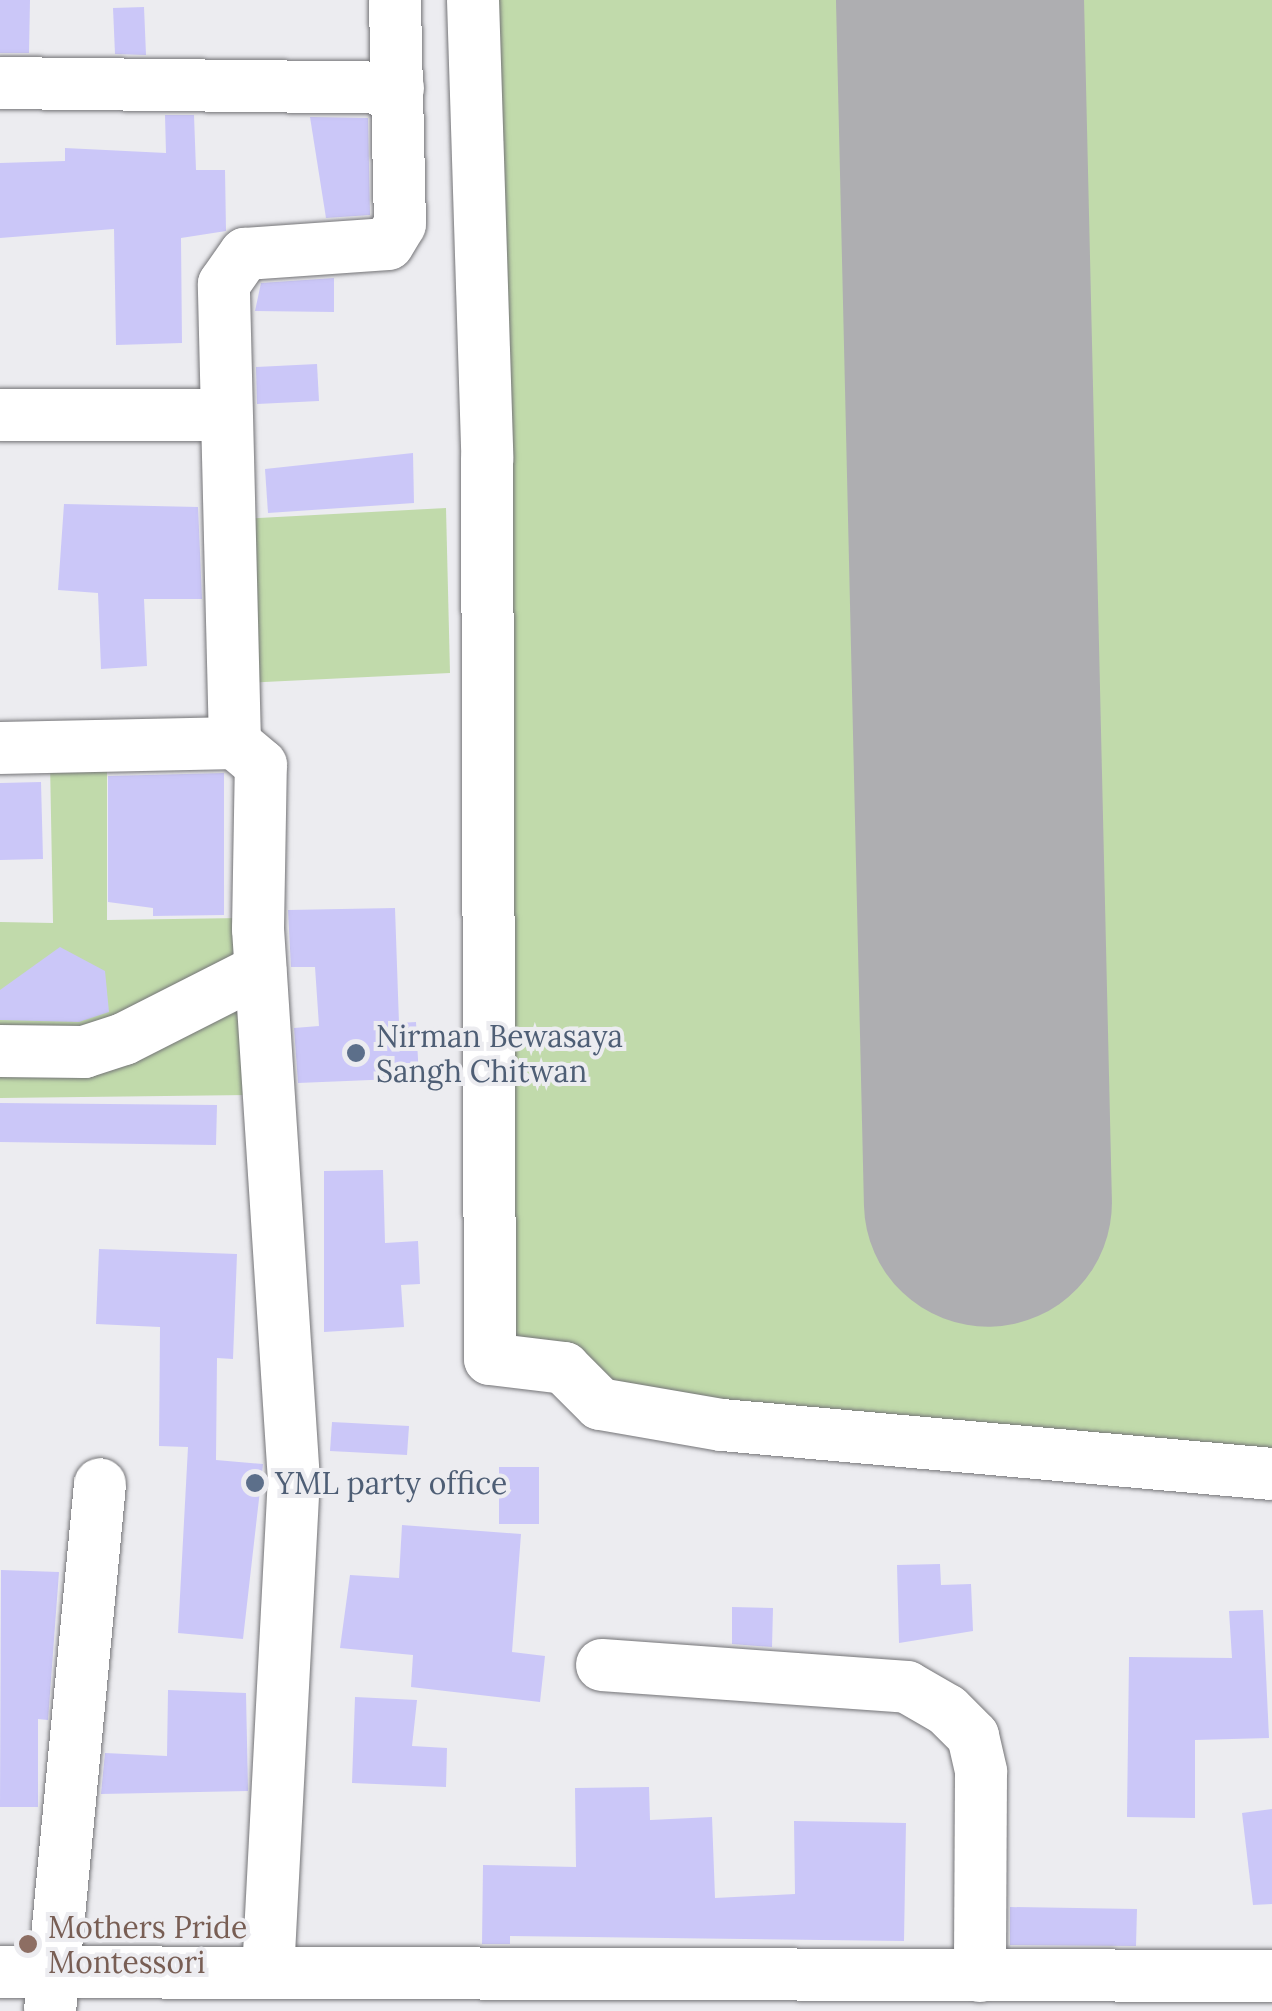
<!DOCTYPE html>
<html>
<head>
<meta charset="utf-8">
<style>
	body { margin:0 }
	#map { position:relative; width:1272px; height:2011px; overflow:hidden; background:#ececf0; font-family:Lora,serif }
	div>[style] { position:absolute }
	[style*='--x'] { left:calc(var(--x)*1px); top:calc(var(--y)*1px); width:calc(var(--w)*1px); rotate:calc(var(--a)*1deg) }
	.green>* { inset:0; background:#c1daab }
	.runway>* { height:248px; margin:-124px; padding:0 124px; transform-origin:124px; border-radius:124px; background:#aeaeb1 }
	.building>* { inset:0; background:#cbc7f8 }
	.roads { filter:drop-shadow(0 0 2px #747477) drop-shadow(0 0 2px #747477) }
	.minor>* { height:52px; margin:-26px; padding:0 26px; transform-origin:26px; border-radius:26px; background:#fff }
	.dots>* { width:28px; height:28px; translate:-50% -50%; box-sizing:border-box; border:5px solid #ececf0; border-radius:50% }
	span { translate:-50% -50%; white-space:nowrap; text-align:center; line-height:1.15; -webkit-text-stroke:8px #ececf0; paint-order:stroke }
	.service-label { font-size:30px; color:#4e5e75 }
	.left { translate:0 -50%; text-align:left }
	.education-label { font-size:30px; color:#785e54 }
</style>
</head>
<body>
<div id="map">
	<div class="green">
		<div style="clip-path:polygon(485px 0,864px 0,895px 1230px,1055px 1220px,1026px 0,1272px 0,1272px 1460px,766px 1415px,500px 1355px)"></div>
		<div style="clip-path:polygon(446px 508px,450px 673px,243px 683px,240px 519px)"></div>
		<div style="clip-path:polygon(107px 761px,107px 920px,241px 918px,248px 1095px,0 1098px,0 922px,53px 923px,50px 762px)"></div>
	</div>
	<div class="runway">
		<div style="--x:960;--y:0;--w:1203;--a:88.67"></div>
	</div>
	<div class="building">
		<div style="clip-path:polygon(0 0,30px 0,29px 53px,0 53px)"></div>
		<div style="clip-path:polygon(144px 7px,146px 55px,115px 54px,113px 8px)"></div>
		<div style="clip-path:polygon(165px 115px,194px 115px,196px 170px,225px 170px,226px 231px,181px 238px,182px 343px,116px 345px,114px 229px,0 238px,0 163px,65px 161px,65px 148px,166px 153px)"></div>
		<div style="clip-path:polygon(310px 117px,368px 118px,370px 215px,326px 218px)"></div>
		<div style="clip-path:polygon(334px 278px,334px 312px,255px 311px,261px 283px)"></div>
		<div style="clip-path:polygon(317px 364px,319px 401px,257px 404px,256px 367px)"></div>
		<div style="clip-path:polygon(413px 453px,414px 503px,268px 513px,265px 469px)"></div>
		<div style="clip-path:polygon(64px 504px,198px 507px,202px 599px,144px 599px,147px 666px,101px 669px,98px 593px,58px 590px)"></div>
		<div style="clip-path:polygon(224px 773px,224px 915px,153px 916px,153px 908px,108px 902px,108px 776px)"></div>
		<div style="clip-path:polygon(41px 782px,43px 859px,0 860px,0 783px)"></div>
		<div style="clip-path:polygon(395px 908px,399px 1023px,416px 1022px,419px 1078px,298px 1083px,294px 1028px,319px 1026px,315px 967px,291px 967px,288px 910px)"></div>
		<div style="clip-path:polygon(60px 947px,105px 971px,109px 1012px,79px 1022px,0 1020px,0 990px)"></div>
		<div style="clip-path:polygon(0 1103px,217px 1105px,216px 1145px,0 1142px)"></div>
		<div style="clip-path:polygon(383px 1170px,385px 1243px,418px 1241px,420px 1284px,401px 1285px,404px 1327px,324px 1332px,324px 1171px)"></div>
		<div style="clip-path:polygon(99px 1249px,237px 1254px,233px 1359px,217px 1358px,216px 1460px,263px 1464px,243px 1639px,178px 1633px,188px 1447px,159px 1446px,160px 1327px,96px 1324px)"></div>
		<div style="clip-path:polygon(332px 1422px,409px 1426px,407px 1455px,330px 1451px)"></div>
		<div style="clip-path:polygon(499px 1467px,539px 1467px,539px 1524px,499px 1524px)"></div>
		<div style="clip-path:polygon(402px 1525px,521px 1534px,512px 1652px,545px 1656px,540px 1702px,411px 1687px,413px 1655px,340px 1648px,350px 1575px,399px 1578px)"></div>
		<div style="clip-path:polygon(940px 1564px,941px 1585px,971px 1584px,973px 1631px,899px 1643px,897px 1565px)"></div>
		<div style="clip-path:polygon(1px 1570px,59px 1572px,48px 1720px,38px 1719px,38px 1807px,0 1807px)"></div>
		<div style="clip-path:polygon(732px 1607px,773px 1608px,772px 1647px,732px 1644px)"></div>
		<div style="clip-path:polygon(1263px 1610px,1269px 1738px,1195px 1740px,1195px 1818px,1127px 1817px,1129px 1657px,1232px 1658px,1229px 1611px)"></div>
		<div style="clip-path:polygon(168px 1690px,246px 1693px,248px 1791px,101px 1794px,105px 1753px,167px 1756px)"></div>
		<div style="clip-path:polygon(355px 1697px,417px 1700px,412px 1746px,447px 1748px,446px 1787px,352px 1783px)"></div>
		<div style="clip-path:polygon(649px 1787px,650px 1820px,712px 1817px,715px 1898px,795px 1894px,794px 1821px,906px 1823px,904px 1941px,510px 1936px,510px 1944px,482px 1944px,483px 1865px,576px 1867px,575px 1788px)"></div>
		<div style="clip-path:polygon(1272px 1809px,1272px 1904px,1253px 1905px,1242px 1813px)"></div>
		<div style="clip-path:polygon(1010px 1907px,1137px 1909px,1136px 1946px,1010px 1945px)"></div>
	</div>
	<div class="roads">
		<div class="minor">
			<div style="--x:473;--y:0;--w:458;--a:88.2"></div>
			<div style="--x:487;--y:458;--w:901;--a:89.81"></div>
			<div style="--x:490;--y:1359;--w:75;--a:6.9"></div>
			<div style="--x:564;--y:1368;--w:51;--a:45"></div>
			<div style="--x:600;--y:1404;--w:124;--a:9.8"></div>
			<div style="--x:722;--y:1425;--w:552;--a:5.09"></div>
			<div style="--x:0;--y:83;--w:398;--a:0.7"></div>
			<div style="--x:0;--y:415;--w:225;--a:0"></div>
			<div style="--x:0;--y:748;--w:235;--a:-1.2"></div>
			<div style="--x:0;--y:1051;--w:84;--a:0.7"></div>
			<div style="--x:84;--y:1052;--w:42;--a:-18"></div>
			<div style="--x:124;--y:1039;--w:153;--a:-26.9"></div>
			<div style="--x:602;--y:1665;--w:306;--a:4.1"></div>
			<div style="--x:907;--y:1687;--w:46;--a:29.9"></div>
			<div style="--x:947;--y:1710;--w:37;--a:45"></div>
			<div style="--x:973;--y:1736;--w:37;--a:77"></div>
			<div style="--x:981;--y:1772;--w:204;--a:90.3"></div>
			<div style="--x:0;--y:1972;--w:1272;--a:0.18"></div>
			<div style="--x:268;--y:1973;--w:493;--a:-87"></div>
			<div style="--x:294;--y:1481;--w:553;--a:-93.73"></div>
			<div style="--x:258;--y:929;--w:164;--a:-89"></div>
			<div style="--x:261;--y:765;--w:34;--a:-140"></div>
			<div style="--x:235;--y:743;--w:459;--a:-91.4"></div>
			<div style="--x:224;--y:284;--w:37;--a:-55"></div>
			<div style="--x:245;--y:254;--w:143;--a:-4"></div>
			<div style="--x:388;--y:244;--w:23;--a:-59"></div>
			<div style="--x:400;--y:224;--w:224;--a:-91.3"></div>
			<div style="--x:50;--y:2011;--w:529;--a:-84.58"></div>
		</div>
	</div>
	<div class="dots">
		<div style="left:356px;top:1053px;background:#5c6f8a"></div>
		<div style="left:255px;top:1483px;background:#5c6f8a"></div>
		<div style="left:28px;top:1944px;background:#8d6e63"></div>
	</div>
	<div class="service-label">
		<span class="left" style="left:376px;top:1053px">Nirman Bewasaya<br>Sangh Chitwan</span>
		<span class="left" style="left:275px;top:1483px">YML party office</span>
	</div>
	<div class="education-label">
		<span class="left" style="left:48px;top:1944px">Mothers Pride<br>Montessori</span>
	</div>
</div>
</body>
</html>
